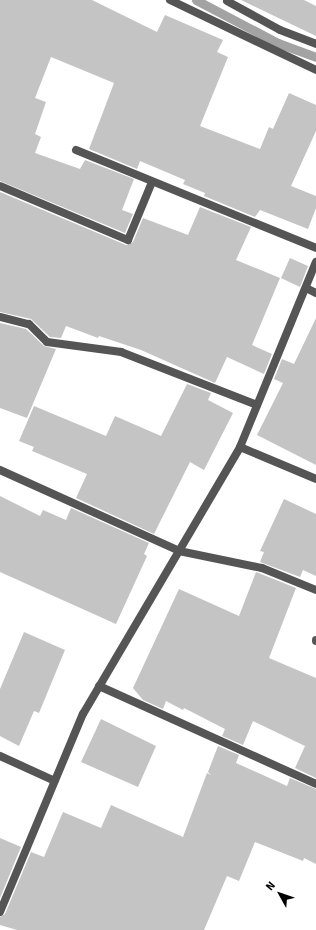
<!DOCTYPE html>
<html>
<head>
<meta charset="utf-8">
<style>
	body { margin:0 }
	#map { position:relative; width:316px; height:930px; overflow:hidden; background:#fff; font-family:Signika,sans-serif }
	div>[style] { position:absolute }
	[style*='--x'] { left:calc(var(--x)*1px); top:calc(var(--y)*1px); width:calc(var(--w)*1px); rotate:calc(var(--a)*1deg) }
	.stream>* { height:9px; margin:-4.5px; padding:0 4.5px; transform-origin:4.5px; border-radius:4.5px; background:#a3a3a3 }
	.building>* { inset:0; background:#c4c4c4 }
	.street>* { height:8px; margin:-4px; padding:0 4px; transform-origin:4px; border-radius:4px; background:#555 }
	span { translate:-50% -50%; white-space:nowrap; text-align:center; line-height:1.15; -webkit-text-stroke:3px #fff; paint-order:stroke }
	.north { position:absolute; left:260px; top:874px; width:40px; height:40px; -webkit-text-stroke:3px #fff; paint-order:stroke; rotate:310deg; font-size:11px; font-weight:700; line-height:16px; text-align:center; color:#000 }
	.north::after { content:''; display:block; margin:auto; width:14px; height:18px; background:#000; clip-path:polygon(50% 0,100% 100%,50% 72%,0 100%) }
</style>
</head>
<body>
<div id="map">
	<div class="stream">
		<div style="--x:196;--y:0;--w:93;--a:27.7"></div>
		<div style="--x:278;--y:43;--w:40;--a:20.2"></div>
	</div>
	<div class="building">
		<div style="clip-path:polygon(0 0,92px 0,157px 32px,165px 15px,223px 40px,217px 52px,228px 57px,200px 126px,260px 149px,269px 127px,273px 129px,289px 93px,316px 105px,316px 131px,291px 186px,316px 196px,316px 208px,308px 229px,260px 210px,255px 217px,204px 196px,205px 193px,183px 184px,185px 180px,140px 161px,137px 169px,89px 149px,114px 83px,51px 57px,35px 98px,46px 102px,35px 134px,41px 137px,35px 153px,80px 169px,85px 160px,134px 179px,122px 210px,133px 214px,125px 233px,0 181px)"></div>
		<div style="clip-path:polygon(241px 0,304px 0,316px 6px,316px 36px)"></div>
		<div style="clip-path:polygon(0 192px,126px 245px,133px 242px,143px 218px,188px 235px,200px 207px,251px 227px,236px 260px,280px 278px,252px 345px,272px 354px,264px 374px,227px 357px,215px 383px,141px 350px,99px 336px,98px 338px,66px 326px,61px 338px,50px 337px,31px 319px,0 312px)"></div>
		<div style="clip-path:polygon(290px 258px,308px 266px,300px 287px,281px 278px)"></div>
		<div style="clip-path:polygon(316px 318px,316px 465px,257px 435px,283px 383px,274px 379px,282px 359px,294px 364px)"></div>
		<div style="clip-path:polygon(0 323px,26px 329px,44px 346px,56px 349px,27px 418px,0 408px)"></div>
		<div style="clip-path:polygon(187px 384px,211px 393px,208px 400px,233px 413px,204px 470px,190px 462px,154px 534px,76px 498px,87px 474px,32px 451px,34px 447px,19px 441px,34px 406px,106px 436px,115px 416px,161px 436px)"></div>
		<div style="clip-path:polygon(0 496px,40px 516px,43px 510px,66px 520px,71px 508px,149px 543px,144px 554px,147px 556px,116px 624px,0 572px)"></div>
		<div style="clip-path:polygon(284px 499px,316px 514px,316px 576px,303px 570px,300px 577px,260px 562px,264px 552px,260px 551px)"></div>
		<div style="clip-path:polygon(256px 572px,296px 588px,269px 658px,316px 678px,316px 778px,295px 768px,305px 746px,253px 721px,243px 745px,222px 736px,225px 729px,184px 708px,183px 710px,166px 701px,163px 709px,143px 700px,133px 688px,179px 589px,239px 616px)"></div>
		<div style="clip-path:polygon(24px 632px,65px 650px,39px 713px,34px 711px,19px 746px,0 736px,0 689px)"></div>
		<div style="clip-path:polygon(101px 719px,156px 746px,138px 787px,81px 762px)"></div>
		<div style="clip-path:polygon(218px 746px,239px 755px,236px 763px,287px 786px,290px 778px,316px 789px,316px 864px,304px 858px,303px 861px,255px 842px,239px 881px,227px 876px,204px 930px,17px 930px,0 925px,0 917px,5px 914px,31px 852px,44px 857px,63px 812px,101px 828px,111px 805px,183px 837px,207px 773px,211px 775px,208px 772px)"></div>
		<div style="clip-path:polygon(0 838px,21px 847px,0 898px)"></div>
	</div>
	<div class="street">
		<div style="--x:170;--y:0;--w:162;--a:25.6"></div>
		<div style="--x:227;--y:1;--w:60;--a:28.7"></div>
		<div style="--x:280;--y:30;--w:39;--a:21"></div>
		<div style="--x:76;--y:150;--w:259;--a:22.2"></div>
		<div style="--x:0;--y:186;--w:139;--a:22.9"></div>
		<div style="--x:128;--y:240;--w:63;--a:-67.5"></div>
		<div style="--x:306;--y:288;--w:11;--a:27"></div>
		<div style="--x:0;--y:317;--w:30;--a:14"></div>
		<div style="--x:29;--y:324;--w:25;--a:45"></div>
		<div style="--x:47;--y:342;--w:75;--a:7.7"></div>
		<div style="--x:121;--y:352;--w:146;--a:21.3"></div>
		<div style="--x:240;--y:447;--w:82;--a:22.8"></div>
		<div style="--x:0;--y:470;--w:196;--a:24.3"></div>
		<div style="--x:179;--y:551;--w:85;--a:11.6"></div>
		<div style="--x:262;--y:568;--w:58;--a:22.2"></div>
		<div style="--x:316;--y:640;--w:1;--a:90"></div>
		<div style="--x:99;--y:686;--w:238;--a:24.3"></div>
		<div style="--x:0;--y:756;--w:60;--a:24.4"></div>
		<div style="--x:0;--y:912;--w:215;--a:-67.3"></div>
		<div style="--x:83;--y:714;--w:310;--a:-59.5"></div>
		<div style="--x:240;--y:447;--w:200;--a:-67.7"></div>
	</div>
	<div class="north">N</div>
</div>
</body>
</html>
